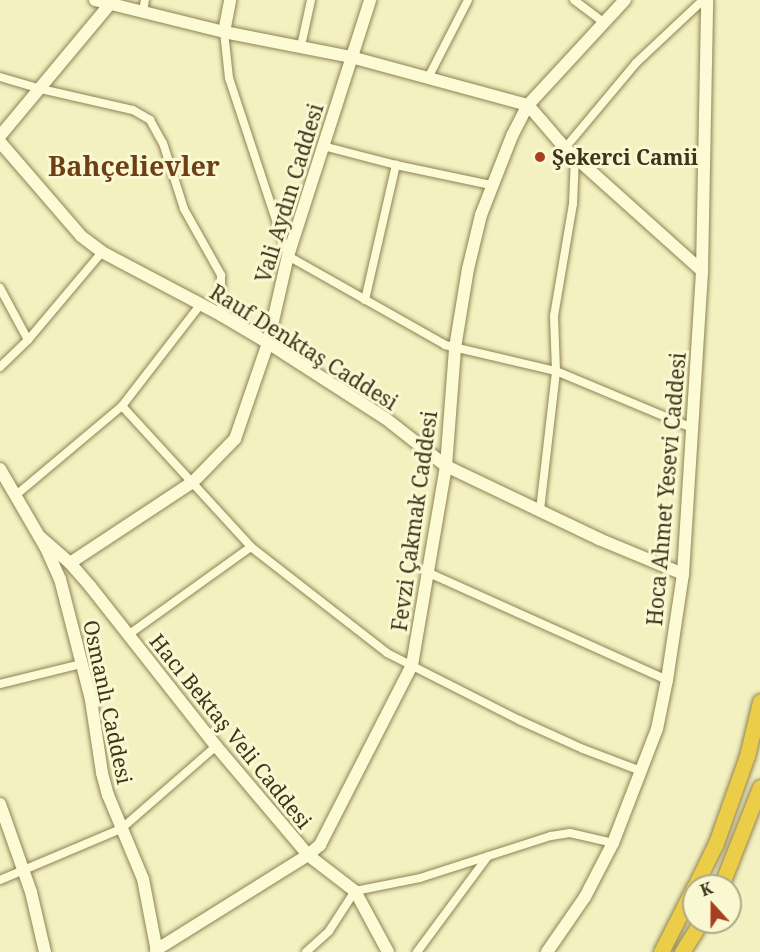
<!DOCTYPE html>
<html>
<head>
<meta charset="utf-8">
<style>
	body { margin:0 }
	#map { position:relative; width:760px; height:952px; overflow:hidden; background:#f3f1c0; font-family:"Noto Serif",serif }
	div>[style] { position:absolute }
	[style*='--x'] { left:calc(var(--x)*1px); top:calc(var(--y)*1px); width:calc(var(--w)*1px); rotate:calc(var(--a)*1deg) }
	.roads { filter:drop-shadow(0 0 2px #8f8256) drop-shadow(0 0 2px #8f8256) }
	.street>* { height:8px; margin:-4px; padding:0 4px; transform-origin:4px; border-radius:4px; background:#fcfbd5 }
	.secondary>* { height:12px; margin:-6px; padding:0 6px; transform-origin:6px; border-radius:6px; background:#fcfbd5 }
	.highway>* { height:15px; margin:-7.5px; padding:0 7.5px; transform-origin:7.5px; border-radius:7.5px; background:#eccd47 }
	.dots>* { width:16px; height:16px; translate:-50% -50%; box-sizing:border-box; border:3px solid #f9f8d1; border-radius:50% }
	span { translate:-50% -50%; white-space:nowrap; text-align:center; line-height:1.15; -webkit-text-stroke:6px #f9f8d1; paint-order:stroke }
	.poi-label { font-size:21px; color:#3d341c; font-weight:700 }
	.left { translate:0 -50%; text-align:left }
	.street-label { font-size:21px; color:#3d341c }
	.district-label { font-size:27px; color:#6e3f16; font-weight:700 }
	.north { position:absolute; left:682px; top:874px; width:60px; height:60px; box-sizing:border-box; background:#f9f8d1; border:2px solid #aeaa89; border-radius:50%; rotate:339deg; font-size:16px; font-weight:700; line-height:24px; text-align:center; color:#3d341c }
	.north::after { content:''; display:block; margin:auto; width:21px; height:27px; background:#a53f1f; clip-path:polygon(50% 0,100% 100%,50% 72%,0 100%) }
</style>
</head>
<body>
<div id="map">
	<div class="roads">
		<div class="street">
			<div style="--x:574;--y:0;--w:38;--a:37"></div>
			<div style="--x:143;--y:12;--w:12;--a:-81"></div>
			<div style="--x:224;--y:32;--w:46;--a:83.8"></div>
			<div style="--x:229;--y:78;--w:188;--a:71.7"></div>
			<div style="--x:288;--y:256;--w:180;--a:29.5"></div>
			<div style="--x:445;--y:345;--w:114;--a:13.2"></div>
			<div style="--x:556;--y:371;--w:147;--a:22.7"></div>
			<div style="--x:301;--y:46;--w:47;--a:-77.7"></div>
			<div style="--x:429;--y:76;--w:85;--a:-62.8"></div>
			<div style="--x:0;--y:77;--w:43;--a:16.3"></div>
			<div style="--x:41;--y:89;--w:94;--a:12.9"></div>
			<div style="--x:133;--y:110;--w:20;--a:30"></div>
			<div style="--x:150;--y:120;--w:26;--a:61"></div>
			<div style="--x:163;--y:143;--w:69;--a:72.3"></div>
			<div style="--x:184;--y:209;--w:76;--a:60.7"></div>
			<div style="--x:221;--y:275;--w:40;--a:90"></div>
			<div style="--x:323;--y:146;--w:75;--a:14.6"></div>
			<div style="--x:396;--y:165;--w:97;--a:11.9"></div>
			<div style="--x:565;--y:148;--w:111;--a:-50.1"></div>
			<div style="--x:636;--y:63;--w:92;--a:-43.2"></div>
			<div style="--x:0;--y:288;--w:59;--a:61.7"></div>
			<div style="--x:365;--y:300;--w:139;--a:-77.1"></div>
			<div style="--x:0;--y:367;--w:39;--a:-44"></div>
			<div style="--x:28;--y:340;--w:115;--a:-49.9"></div>
			<div style="--x:122;--y:406;--w:191;--a:47.5"></div>
			<div style="--x:251;--y:547;--w:172;--a:37.9"></div>
			<div style="--x:387;--y:653;--w:148;--a:26.9"></div>
			<div style="--x:519;--y:720;--w:70;--a:24.4"></div>
			<div style="--x:583;--y:749;--w:62;--a:20.8"></div>
			<div style="--x:16;--y:495;--w:138;--a:-40"></div>
			<div style="--x:122;--y:406;--w:128;--a:-52.3"></div>
			<div style="--x:540;--y:510;--w:140;--a:-83.4"></div>
			<div style="--x:556;--y:371;--w:55;--a:-92.1"></div>
			<div style="--x:554;--y:316;--w:114;--a:-80.4"></div>
			<div style="--x:573;--y:204;--w:47;--a:-87.6"></div>
			<div style="--x:429;--y:573;--w:261;--a:24.2"></div>
			<div style="--x:128;--y:635;--w:151;--a:-35.6"></div>
			<div style="--x:0;--y:684;--w:83;--a:-13.9"></div>
			<div style="--x:0;--y:880;--w:131;--a:-22.9"></div>
			<div style="--x:121;--y:829;--w:126;--a:-41.1"></div>
			<div style="--x:306;--y:952;--w:31;--a:-42"></div>
			<div style="--x:329;--y:931;--w:48;--a:-57"></div>
			<div style="--x:355;--y:891;--w:66;--a:-11.3"></div>
			<div style="--x:420;--y:878;--w:138;--a:-17.8"></div>
			<div style="--x:551;--y:836;--w:19;--a:-9"></div>
			<div style="--x:570;--y:833;--w:44;--a:13.1"></div>
			<div style="--x:417;--y:952;--w:119;--a:-53.5"></div>
		</div>
		<div class="secondary">
			<div style="--x:95;--y:0;--w:133;--a:13.9"></div>
			<div style="--x:224;--y:32;--w:129;--a:11.1"></div>
			<div style="--x:351;--y:57;--w:183;--a:15.2"></div>
			<div style="--x:528;--y:105;--w:57;--a:49.3"></div>
			<div style="--x:565;--y:148;--w:184;--a:41.9"></div>
			<div style="--x:224;--y:32;--w:33;--a:-79"></div>
			<div style="--x:0;--y:136;--w:170;--a:-50.2"></div>
			<div style="--x:0;--y:142;--w:124;--a:49.2"></div>
			<div style="--x:81;--y:236;--w:26;--a:37"></div>
			<div style="--x:102;--y:252;--w:135;--a:27.9"></div>
			<div style="--x:221;--y:315;--w:55;--a:30.8"></div>
			<div style="--x:268;--y:343;--w:139;--a:32.7"></div>
			<div style="--x:385;--y:418;--w:78;--a:38.2"></div>
			<div style="--x:446;--y:466;--w:170;--a:25.5"></div>
			<div style="--x:599;--y:539;--w:91;--a:22.6"></div>
			<div style="--x:0;--y:469;--w:91;--a:59.8"></div>
			<div style="--x:46;--y:548;--w:34;--a:66"></div>
			<div style="--x:60;--y:579;--w:125;--a:75.6"></div>
			<div style="--x:91;--y:700;--w:74;--a:81.4"></div>
			<div style="--x:102;--y:773;--w:23;--a:75"></div>
			<div style="--x:108;--y:795;--w:91;--a:67.4"></div>
			<div style="--x:143;--y:879;--w:74;--a:79.1"></div>
			<div style="--x:39;--y:536;--w:41;--a:41.1"></div>
			<div style="--x:70;--y:563;--w:30;--a:49"></div>
			<div style="--x:90;--y:586;--w:204;--a:51.8"></div>
			<div style="--x:216;--y:746;--w:143;--a:49.8"></div>
			<div style="--x:308;--y:855;--w:59;--a:37.5"></div>
			<div style="--x:355;--y:891;--w:69;--a:61.6"></div>
			<div style="--x:70;--y:563;--w:147;--a:-33.4"></div>
			<div style="--x:193;--y:482;--w:60;--a:-45.7"></div>
			<div style="--x:235;--y:439;--w:102;--a:-71"></div>
			<div style="--x:268;--y:343;--w:89;--a:-77.1"></div>
			<div style="--x:288;--y:256;--w:269;--a:-72.2"></div>
			<div style="--x:0;--y:804;--w:93;--a:70.6"></div>
			<div style="--x:31;--y:892;--w:62;--a:76.9"></div>
			<div style="--x:156;--y:950;--w:179;--a:-32"></div>
			<div style="--x:308;--y:855;--w:16;--a:-40"></div>
			<div style="--x:320;--y:845;--w:202;--a:-62.9"></div>
			<div style="--x:412;--y:665;--w:202;--a:-80.3"></div>
			<div style="--x:446;--y:466;--w:118;--a:-85.6"></div>
			<div style="--x:455;--y:348;--w:80;--a:-80.7"></div>
			<div style="--x:468;--y:269;--w:56;--a:-76.5"></div>
			<div style="--x:481;--y:215;--w:85;--a:-68.6"></div>
			<div style="--x:512;--y:136;--w:35;--a:-63"></div>
			<div style="--x:528;--y:105;--w:143;--a:-47.3"></div>
			<div style="--x:547;--y:952;--w:67;--a:-55.4"></div>
			<div style="--x:585;--y:897;--w:61;--a:-62.6"></div>
			<div style="--x:613;--y:843;--w:122;--a:-68.9"></div>
			<div style="--x:657;--y:729;--w:50;--a:-78.5"></div>
			<div style="--x:667;--y:680;--w:107;--a:-81.4"></div>
			<div style="--x:683;--y:574;--w:304;--a:-86.4"></div>
			<div style="--x:702;--y:271;--w:271;--a:-88.9"></div>
		</div>
		<div class="highway">
			<div style="--x:695;--y:886;--w:48;--a:-64"></div>
			<div style="--x:716;--y:843;--w:92;--a:-70.4"></div>
			<div style="--x:747;--y:756;--w:56;--a:-76.5"></div>
			<div style="--x:721;--y:886;--w:106;--a:-68.5"></div>
			<div style="--x:661;--y:952;--w:73;--a:-63.1"></div>
			<div style="--x:682;--y:952;--w:36;--a:-58"></div>
		</div>
	</div>
	<div class="dots">
		<div style="left:540px;top:157px;background:#a53f1f"></div>
	</div>
	<div class="poi-label">
		<span class="left" style="left:552px;top:157px">Şekerci Camii</span>
	</div>
	<div class="street-label">
		<span style="left:289px;top:193px;rotate:-73deg">Vali Aydın Caddesi</span>
		<span style="left:304px;top:347px;rotate:32deg">Rauf Denktaş Caddesi</span>
		<span style="left:666px;top:489px;rotate:-85deg">Hoca Ahmet Yesevi Caddesi</span>
		<span style="left:414px;top:521px;rotate:-82deg">Fevzi Çakmak Caddesi</span>
		<span style="left:108px;top:702px;rotate:78deg">Osmanlı Caddesi</span>
		<span style="left:231px;top:731px;rotate:51deg">Hacı Bektaş Veli Caddesi</span>
	</div>
	<div class="district-label">
		<span style="left:134px;top:166px">Bahçelievler</span>
	</div>
	<div class="north">K</div>
</div>
</body>
</html>
